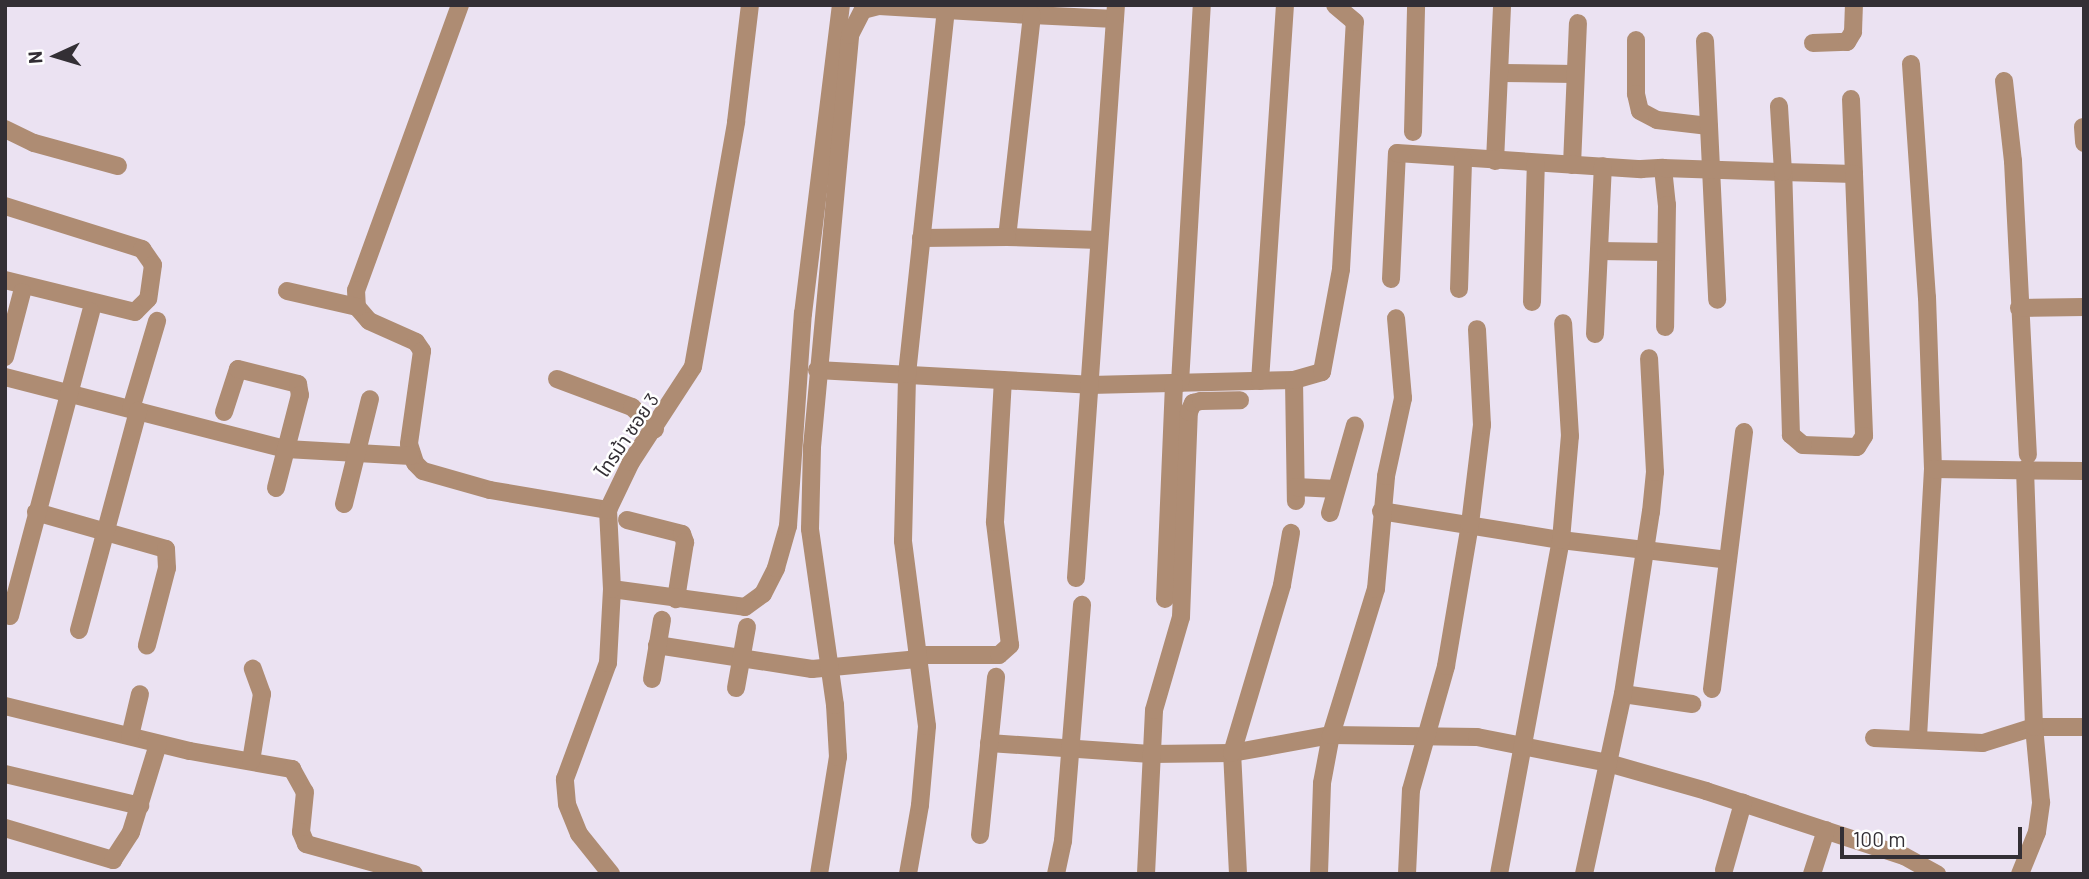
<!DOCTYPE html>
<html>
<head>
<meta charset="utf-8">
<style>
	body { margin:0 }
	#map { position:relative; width:2089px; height:879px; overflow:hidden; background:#ebe2f2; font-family:Barlow,"Noto Sans Thai",sans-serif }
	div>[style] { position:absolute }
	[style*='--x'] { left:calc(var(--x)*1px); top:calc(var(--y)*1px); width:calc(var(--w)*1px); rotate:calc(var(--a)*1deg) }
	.minor>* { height:18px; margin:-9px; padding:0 9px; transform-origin:9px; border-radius:9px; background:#ae8c73 }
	span { translate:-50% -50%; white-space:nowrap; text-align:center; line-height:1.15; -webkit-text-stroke:5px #fff; paint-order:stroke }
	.street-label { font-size:19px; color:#332f35 }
	.frame { position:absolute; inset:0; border:7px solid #332f35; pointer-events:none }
	.north { position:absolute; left:21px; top:21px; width:70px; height:70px; -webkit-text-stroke:5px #fff; paint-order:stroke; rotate:266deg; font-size:19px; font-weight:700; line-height:28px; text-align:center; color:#332f35 }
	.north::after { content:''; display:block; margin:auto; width:24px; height:32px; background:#332f35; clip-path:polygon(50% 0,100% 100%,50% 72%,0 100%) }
	.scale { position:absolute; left:1840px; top:827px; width:182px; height:32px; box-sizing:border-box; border:4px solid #332f35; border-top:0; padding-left:9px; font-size:21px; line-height:24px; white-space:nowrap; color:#332f35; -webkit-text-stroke:5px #fff; paint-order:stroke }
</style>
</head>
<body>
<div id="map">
	<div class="minor">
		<div style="--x:460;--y:5;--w:303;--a:110"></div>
		<div style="--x:356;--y:290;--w:17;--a:87"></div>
		<div style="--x:357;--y:307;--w:18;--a:49"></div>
		<div style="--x:369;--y:321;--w:51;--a:24.1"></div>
		<div style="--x:416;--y:342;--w:11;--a:56"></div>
		<div style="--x:422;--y:351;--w:94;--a:98"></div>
		<div style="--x:409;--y:444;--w:20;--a:72"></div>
		<div style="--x:415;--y:463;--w:11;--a:45"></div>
		<div style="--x:423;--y:471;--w:70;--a:15.8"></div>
		<div style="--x:490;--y:490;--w:120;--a:9.6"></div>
		<div style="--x:1032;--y:15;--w:83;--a:2.8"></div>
		<div style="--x:1636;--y:40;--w:54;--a:90"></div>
		<div style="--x:1636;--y:94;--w:17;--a:77"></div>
		<div style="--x:1640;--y:111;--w:19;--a:28"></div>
		<div style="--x:1657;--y:120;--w:52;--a:6.6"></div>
		<div style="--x:1705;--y:41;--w:259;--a:87.3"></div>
		<div style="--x:1813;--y:43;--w:34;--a:-2"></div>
		<div style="--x:1847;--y:42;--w:12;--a:-59"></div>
		<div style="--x:1853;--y:32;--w:27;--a:-88"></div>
		<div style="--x:1911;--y:64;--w:234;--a:86.1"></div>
		<div style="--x:1927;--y:297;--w:172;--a:88"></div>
		<div style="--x:1933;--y:469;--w:270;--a:93.2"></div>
		<div style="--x:1502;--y:73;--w:73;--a:0.8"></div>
		<div style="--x:2004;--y:81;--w:81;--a:83.6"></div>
		<div style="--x:2013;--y:161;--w:294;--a:87.1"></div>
		<div style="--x:1851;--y:99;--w:75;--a:87.7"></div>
		<div style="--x:2083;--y:127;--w:16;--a:86"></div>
		<div style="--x:5;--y:129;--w:32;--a:26"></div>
		<div style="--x:34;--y:143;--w:87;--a:15.3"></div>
		<div style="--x:1413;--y:132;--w:127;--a:-88.6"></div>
		<div style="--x:1495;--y:161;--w:156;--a:-87.4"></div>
		<div style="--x:1572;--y:165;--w:142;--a:-87.6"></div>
		<div style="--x:1663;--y:168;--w:37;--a:84"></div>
		<div style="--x:1667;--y:205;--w:122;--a:90.9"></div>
		<div style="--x:5;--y:206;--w:144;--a:17.4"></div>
		<div style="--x:142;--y:249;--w:19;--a:55"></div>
		<div style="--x:153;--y:265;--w:34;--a:98"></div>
		<div style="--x:148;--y:299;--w:18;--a:135"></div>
		<div style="--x:135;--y:312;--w:134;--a:-166.2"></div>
		<div style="--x:1007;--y:237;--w:92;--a:1.9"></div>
		<div style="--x:1599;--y:251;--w:67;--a:0.9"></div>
		<div style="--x:1391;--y:279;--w:126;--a:-87.3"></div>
		<div style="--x:1397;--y:153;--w:245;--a:3.8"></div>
		<div style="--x:1641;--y:169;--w:22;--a:-3"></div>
		<div style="--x:1663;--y:168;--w:120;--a:1.9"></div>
		<div style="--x:1783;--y:172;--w:71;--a:1.6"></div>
		<div style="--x:1854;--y:174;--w:262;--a:87.8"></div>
		<div style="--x:1864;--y:436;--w:13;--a:122"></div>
		<div style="--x:1857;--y:447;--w:54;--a:-177.9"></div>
		<div style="--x:1803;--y:445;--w:16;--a:-140"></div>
		<div style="--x:1791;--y:435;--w:263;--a:-91.7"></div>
		<div style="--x:1783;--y:172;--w:66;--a:-93.5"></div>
		<div style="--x:1459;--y:289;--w:130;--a:-88.2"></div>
		<div style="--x:287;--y:291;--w:72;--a:12.9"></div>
		<div style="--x:1532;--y:302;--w:139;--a:-88.4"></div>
		<div style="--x:2019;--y:308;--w:65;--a:-0.9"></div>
		<div style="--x:1595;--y:334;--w:168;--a:-87.3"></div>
		<div style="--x:5;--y:357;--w:67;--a:-75.3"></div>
		<div style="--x:817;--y:370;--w:273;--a:3.1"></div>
		<div style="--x:1090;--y:385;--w:204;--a:-1.4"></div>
		<div style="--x:1294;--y:380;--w:121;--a:89.1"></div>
		<div style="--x:5;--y:377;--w:290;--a:14.4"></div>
		<div style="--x:286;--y:449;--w:125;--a:3.2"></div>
		<div style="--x:557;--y:379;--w:80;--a:20.5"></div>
		<div style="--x:632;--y:407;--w:32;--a:44"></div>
		<div style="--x:1294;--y:380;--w:29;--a:-16"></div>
		<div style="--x:1322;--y:372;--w:105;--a:-79.5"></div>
		<div style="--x:1341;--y:269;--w:247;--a:-86.8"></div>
		<div style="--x:1355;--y:22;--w:26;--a:-140"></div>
		<div style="--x:1260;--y:381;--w:377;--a:-86.2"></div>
		<div style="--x:1180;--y:383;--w:379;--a:-86.7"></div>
		<div style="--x:131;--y:409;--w:92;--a:-73.5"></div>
		<div style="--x:224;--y:412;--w:45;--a:-72"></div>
		<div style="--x:238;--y:369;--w:62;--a:14"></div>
		<div style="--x:298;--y:384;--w:11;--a:80"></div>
		<div style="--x:300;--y:395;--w:96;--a:104.5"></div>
		<div style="--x:1933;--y:469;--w:151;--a:0.8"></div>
		<div style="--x:1296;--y:487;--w:40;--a:2.9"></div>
		<div style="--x:344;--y:504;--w:108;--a:-76.1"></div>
		<div style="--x:1381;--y:511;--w:182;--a:9.2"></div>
		<div style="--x:1561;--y:540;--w:168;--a:6.8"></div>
		<div style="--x:36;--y:512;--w:135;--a:15.9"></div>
		<div style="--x:166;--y:549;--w:19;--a:87"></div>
		<div style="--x:167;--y:568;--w:80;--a:104.6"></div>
		<div style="--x:1330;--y:513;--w:91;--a:-74.1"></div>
		<div style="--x:627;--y:520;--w:57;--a:14.3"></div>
		<div style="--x:682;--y:534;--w:9;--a:69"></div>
		<div style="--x:685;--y:542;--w:58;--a:99"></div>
		<div style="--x:1076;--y:578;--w:574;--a:-86.01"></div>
		<div style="--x:612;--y:589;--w:134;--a:7.7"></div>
		<div style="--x:745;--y:607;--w:22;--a:-36"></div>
		<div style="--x:763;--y:594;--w:29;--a:-63"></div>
		<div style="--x:776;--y:568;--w:44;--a:-74.1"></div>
		<div style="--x:788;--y:526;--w:213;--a:-86"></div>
		<div style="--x:803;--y:314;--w:311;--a:-83"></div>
		<div style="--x:1165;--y:599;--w:216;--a:-87.6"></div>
		<div style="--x:10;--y:616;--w:315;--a:-75.1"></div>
		<div style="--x:79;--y:630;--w:227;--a:-74.9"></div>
		<div style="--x:657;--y:645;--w:157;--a:8.8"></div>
		<div style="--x:812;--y:669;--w:105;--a:-5.4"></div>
		<div style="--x:916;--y:655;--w:83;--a:0"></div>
		<div style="--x:999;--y:655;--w:15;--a:-42"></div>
		<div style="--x:1010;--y:645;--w:124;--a:-97"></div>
		<div style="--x:995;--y:522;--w:142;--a:-86.8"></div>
		<div style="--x:652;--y:679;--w:60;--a:-80.4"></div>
		<div style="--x:736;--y:688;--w:62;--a:-79.8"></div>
		<div style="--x:1712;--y:689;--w:259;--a:-82.9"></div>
		<div style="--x:1623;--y:694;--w:70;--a:8.2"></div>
		<div style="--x:5;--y:706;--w:190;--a:13.7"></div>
		<div style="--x:190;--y:751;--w:104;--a:10"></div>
		<div style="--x:292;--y:769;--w:26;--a:61"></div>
		<div style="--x:305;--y:792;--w:40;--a:95.7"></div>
		<div style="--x:301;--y:832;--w:13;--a:67"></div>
		<div style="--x:306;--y:844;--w:112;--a:15.5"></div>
		<div style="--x:130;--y:736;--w:43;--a:-76.6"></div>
		<div style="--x:1874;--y:738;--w:109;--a:2.6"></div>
		<div style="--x:1983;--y:743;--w:53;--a:-17.4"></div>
		<div style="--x:2034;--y:727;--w:50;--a:0"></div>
		<div style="--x:989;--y:743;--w:162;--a:3.9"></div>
		<div style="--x:1151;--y:754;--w:81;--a:-0.7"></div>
		<div style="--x:1232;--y:753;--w:101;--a:-10.3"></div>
		<div style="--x:1331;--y:735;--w:146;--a:0.8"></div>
		<div style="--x:1477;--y:737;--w:134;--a:11.2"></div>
		<div style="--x:1608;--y:763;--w:102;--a:15.9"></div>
		<div style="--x:1706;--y:791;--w:208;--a:18.2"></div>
		<div style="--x:1904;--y:856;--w:38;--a:29"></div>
		<div style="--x:251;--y:761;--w:68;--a:-80.7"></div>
		<div style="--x:262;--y:694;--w:27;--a:-110"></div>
		<div style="--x:5;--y:774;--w:139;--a:13.3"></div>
		<div style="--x:5;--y:828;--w:113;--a:16.5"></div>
		<div style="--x:113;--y:860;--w:33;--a:-57"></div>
		<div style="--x:131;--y:832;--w:92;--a:-72.9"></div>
		<div style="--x:980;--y:835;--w:159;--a:-84.2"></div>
		<div style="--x:1724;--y:870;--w:70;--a:-74.2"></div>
		<div style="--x:611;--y:874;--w:51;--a:-128.7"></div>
		<div style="--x:579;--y:834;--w:32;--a:-112"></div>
		<div style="--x:567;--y:804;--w:25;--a:-95"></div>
		<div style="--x:565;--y:779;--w:124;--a:-69.7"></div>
		<div style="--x:608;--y:663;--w:74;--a:-86.9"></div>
		<div style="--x:612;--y:589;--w:79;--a:-92.9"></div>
		<div style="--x:608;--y:510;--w:53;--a:-64.4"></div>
		<div style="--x:631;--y:462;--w:113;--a:-56.9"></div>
		<div style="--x:693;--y:367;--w:249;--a:-80"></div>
		<div style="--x:736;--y:122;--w:118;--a:-83.2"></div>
		<div style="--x:819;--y:874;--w:119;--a:-80.8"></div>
		<div style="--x:838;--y:757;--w:52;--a:-93.3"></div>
		<div style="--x:835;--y:705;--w:178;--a:-98.1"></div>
		<div style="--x:810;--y:529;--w:82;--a:-88.6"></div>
		<div style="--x:812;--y:447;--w:414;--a:-84.7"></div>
		<div style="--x:850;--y:35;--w:28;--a:-63"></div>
		<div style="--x:863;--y:10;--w:16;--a:-14"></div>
		<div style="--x:879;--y:6;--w:153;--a:3.4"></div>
		<div style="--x:1032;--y:15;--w:223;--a:96.4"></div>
		<div style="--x:1007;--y:237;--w:86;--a:179.3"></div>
		<div style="--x:908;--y:874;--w:70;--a:-80.1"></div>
		<div style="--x:920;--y:805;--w:79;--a:-84.9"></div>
		<div style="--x:927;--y:726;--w:187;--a:-97.4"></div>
		<div style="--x:903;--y:541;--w:167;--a:-88.6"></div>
		<div style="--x:907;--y:374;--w:364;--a:-83.9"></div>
		<div style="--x:1056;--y:874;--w:34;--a:-78"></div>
		<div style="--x:1063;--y:841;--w:237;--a:-85.4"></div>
		<div style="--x:1146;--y:874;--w:164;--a:-87.2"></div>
		<div style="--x:1154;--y:710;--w:97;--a:-73.8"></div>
		<div style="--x:1181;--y:617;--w:205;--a:-87.8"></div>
		<div style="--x:1189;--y:412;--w:10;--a:-66"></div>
		<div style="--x:1193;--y:403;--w:8;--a:-14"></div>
		<div style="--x:1201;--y:401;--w:39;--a:-1"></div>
		<div style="--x:1238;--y:874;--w:121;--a:-92.8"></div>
		<div style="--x:1232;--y:753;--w:175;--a:-73.4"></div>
		<div style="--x:1282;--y:585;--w:53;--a:-80.2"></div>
		<div style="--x:1319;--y:874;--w:91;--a:-88.1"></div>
		<div style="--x:1322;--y:783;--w:49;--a:-79.4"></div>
		<div style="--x:1331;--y:735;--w:153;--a:-72.9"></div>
		<div style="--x:1376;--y:589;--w:113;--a:-84.9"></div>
		<div style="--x:1386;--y:476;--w:80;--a:-77.7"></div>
		<div style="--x:1403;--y:398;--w:80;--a:-95"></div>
		<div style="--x:1407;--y:874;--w:84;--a:-87.3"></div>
		<div style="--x:1411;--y:790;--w:129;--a:-74.2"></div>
		<div style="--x:1446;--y:666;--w:144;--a:-80.4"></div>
		<div style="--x:1470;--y:524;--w:100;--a:-83.1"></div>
		<div style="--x:1482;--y:425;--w:96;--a:-93"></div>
		<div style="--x:1499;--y:874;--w:340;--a:-79.5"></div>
		<div style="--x:1561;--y:540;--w:104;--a:-85.1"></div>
		<div style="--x:1570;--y:436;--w:113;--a:-93.5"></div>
		<div style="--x:1584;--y:874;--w:184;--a:-77.8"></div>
		<div style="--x:1623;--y:694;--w:184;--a:-81.3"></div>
		<div style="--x:1651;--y:512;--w:40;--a:-84.3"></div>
		<div style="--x:1655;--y:472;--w:114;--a:-93"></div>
		<div style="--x:1812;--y:874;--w:46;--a:-72.3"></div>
		<div style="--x:2020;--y:874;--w:45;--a:-68"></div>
		<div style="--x:2037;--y:832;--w:30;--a:-82"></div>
		<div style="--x:2041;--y:802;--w:75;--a:-95.3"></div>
		<div style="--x:2034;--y:727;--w:258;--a:-92"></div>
	</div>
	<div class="street-label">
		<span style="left:627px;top:435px;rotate:-56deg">ไทรม้า ซอย 3</span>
	</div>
	<div class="frame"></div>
	<div class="north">N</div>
	<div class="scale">100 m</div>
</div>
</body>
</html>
